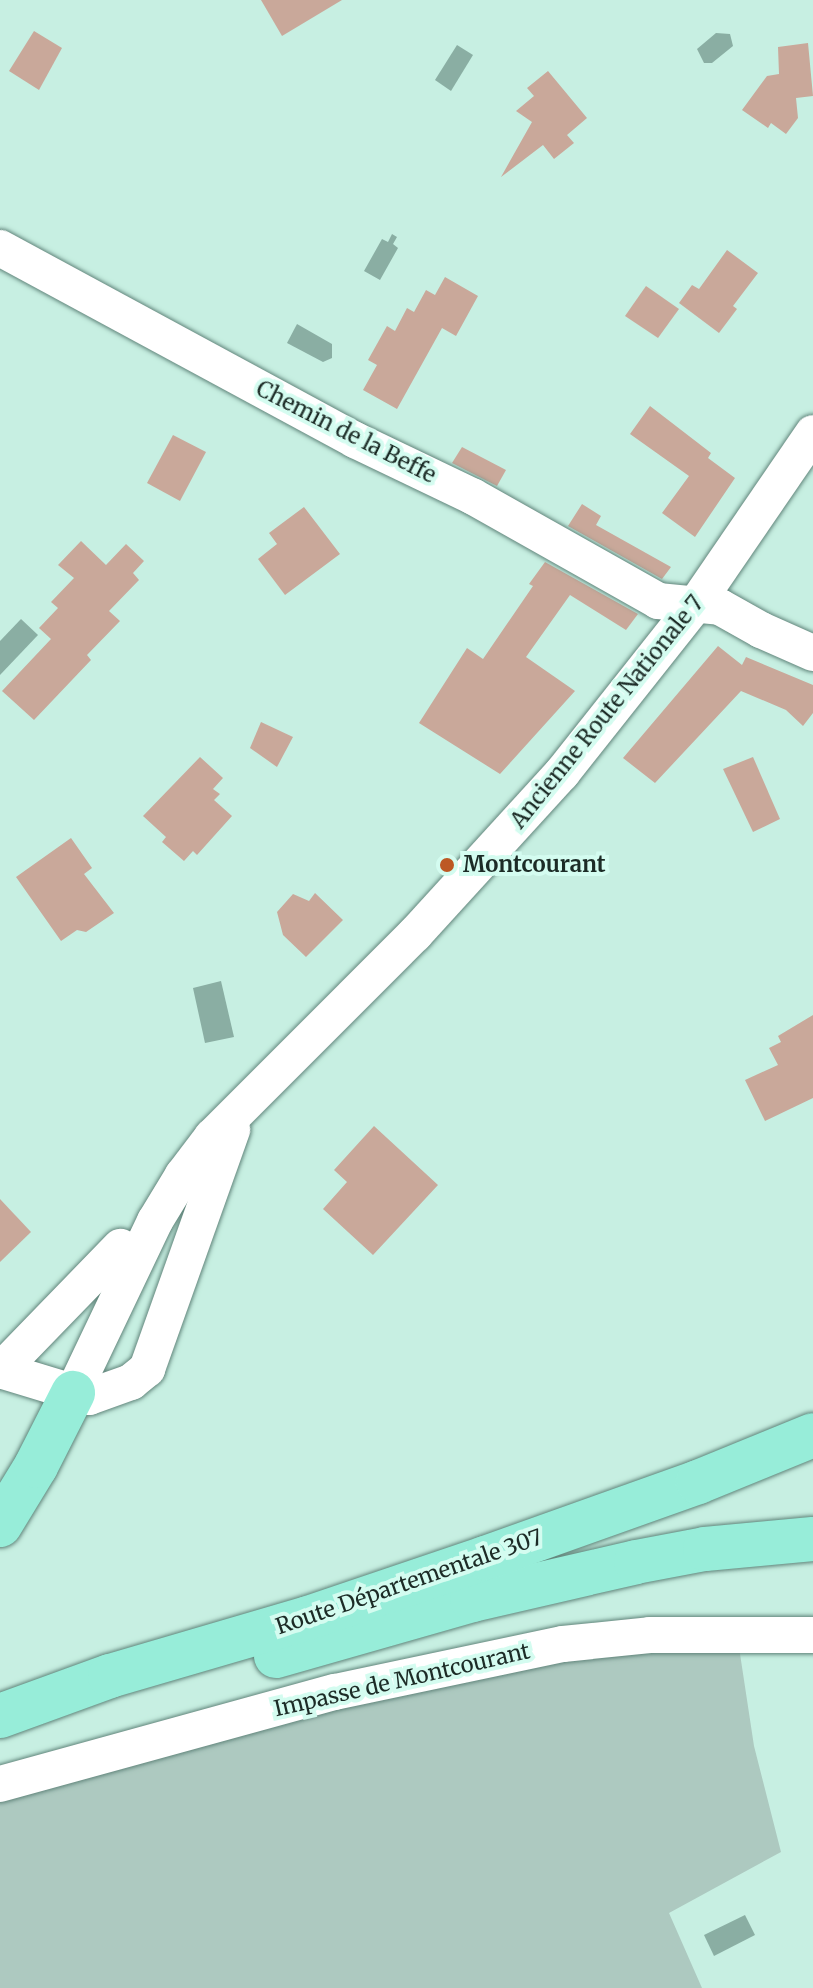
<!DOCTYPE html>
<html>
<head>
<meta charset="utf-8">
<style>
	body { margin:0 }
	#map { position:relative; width:813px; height:1988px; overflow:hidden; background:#c7efe2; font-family:Merriweather,serif }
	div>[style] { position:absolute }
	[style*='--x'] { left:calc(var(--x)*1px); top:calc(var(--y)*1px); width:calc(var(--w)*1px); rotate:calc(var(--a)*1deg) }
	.green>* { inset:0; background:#adc9c0 }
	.water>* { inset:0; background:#8aaea3 }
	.building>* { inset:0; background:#c9a89a }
	.roads { filter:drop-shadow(0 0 2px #61857b) drop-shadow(0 0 2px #61857b) }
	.minor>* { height:36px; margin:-18px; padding:0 18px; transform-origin:18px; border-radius:18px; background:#fff }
	.major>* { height:44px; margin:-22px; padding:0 22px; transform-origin:22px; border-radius:22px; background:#97edd9 }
	.dots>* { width:22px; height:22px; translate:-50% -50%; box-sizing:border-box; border:4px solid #d4fcf0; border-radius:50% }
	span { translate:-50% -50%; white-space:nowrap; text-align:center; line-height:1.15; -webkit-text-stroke:8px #d4fcf0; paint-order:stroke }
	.street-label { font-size:22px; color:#1c2b26 }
	.poi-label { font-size:22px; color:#1c2b26; font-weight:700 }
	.left { translate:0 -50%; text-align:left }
</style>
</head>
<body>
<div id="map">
	<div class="green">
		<div style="clip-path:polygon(737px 1634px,754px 1746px,781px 1852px,669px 1913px,702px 1988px,0 1988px,0 1784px,335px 1692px)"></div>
	</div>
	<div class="water">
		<div style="clip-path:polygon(716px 33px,730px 34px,733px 46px,712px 63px,704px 63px,697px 49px)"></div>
		<div style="clip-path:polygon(457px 45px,473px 55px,451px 91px,435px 80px)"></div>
		<div style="clip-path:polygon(392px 234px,397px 237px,393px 244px,398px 248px,380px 280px,364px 271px,382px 239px,388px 242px)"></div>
		<div style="clip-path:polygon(297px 324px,332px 344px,332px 358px,323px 362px,287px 343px)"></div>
		<div style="clip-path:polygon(21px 619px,38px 635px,0 675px,0 641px)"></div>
		<div style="clip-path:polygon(221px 981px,234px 1037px,205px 1043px,193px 988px)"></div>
		<div style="clip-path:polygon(745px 1915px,755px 1935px,714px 1956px,704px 1935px)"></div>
	</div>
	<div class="building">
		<div style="clip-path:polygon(261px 0,342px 0,282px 36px)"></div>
		<div style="clip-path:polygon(34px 31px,62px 48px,39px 90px,9px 71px)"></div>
		<div style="clip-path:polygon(808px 43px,813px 96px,796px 98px,798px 118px,786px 134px,771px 123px,768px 128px,742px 110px,767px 76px,779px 74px,778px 47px)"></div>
		<div style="clip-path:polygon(548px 71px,587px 118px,567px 135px,574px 143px,554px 159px,543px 145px,501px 177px,532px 122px,516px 111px,534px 96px,527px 88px)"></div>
		<div style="clip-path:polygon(727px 250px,758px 273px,733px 306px,737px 309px,719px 333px,679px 303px,692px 285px,699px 289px)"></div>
		<div style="clip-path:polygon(445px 277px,478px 296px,456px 336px,442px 328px,397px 409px,363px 390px,377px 365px,368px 360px,387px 326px,395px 331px,407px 308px,414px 312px,426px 290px,435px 295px)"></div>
		<div style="clip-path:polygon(646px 286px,679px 309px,658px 338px,625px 316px)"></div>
		<div style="clip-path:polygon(650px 406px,711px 453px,708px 458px,735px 478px,695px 537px,662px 513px,689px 476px,630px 434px)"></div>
		<div style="clip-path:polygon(173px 435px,206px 452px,180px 501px,147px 483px)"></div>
		<div style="clip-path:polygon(462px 447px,506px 470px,497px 486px,452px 463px)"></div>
		<div style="clip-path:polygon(582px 504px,601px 516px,596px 525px,671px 567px,662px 579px,568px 526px)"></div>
		<div style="clip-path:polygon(304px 507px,340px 554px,285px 595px,258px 559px,277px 544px,269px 533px)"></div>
		<div style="clip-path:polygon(81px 541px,106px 565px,126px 544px,144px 561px,133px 573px,139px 580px,109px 611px,120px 621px,87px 655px,91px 660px,34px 720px,2px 691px,51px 639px,39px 628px,58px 608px,51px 602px,74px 578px,58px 565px)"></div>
		<div style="clip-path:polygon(545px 562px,638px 614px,626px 630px,570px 595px,526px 657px,575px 691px,500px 774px,419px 723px,467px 648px,483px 659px,533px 586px,529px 584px)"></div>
		<div style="clip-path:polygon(718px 646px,742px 665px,746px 657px,813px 685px,813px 713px,803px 726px,786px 710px,741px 691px,655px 783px,623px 758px)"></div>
		<div style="clip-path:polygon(261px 722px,293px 737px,277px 767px,250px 748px)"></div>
		<div style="clip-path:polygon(200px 757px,223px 778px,213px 789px,220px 794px,214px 800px,232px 816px,197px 855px,193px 851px,184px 861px,162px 842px,166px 837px,143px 816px)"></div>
		<div style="clip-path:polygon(753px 757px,780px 819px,753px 832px,723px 769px)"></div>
		<div style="clip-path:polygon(71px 838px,92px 868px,84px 874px,114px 913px,86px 932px,77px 930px,61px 941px,16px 877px)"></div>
		<div style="clip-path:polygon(315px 893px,343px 920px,306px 957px,283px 935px,277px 912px,293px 894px,309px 901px)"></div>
		<div style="clip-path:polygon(813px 1015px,813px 1098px,765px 1121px,745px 1080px,778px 1065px,769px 1048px,781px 1042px,778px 1036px)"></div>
		<div style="clip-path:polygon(374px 1126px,438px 1185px,373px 1255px,323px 1209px,347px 1182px,334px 1170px)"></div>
		<div style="clip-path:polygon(0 1199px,31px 1232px,0 1262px)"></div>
	</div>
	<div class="roads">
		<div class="minor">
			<div style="--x:0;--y:248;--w:404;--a:28.4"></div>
			<div style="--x:355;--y:440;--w:130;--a:25.6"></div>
			<div style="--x:472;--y:496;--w:214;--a:29.4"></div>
			<div style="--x:658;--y:601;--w:62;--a:5.5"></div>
			<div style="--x:720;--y:607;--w:47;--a:29.3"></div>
			<div style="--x:761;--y:630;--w:57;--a:23.9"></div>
			<div style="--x:0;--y:1370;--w:93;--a:16.9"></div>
			<div style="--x:89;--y:1397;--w:45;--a:-19.7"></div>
			<div style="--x:131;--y:1382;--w:21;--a:-39"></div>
			<div style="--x:147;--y:1369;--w:254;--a:-70.4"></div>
			<div style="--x:0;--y:1371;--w:173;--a:-45.9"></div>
			<div style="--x:73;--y:1393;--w:191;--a:-64.5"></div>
			<div style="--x:155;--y:1221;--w:54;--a:-58.7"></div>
			<div style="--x:183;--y:1175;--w:48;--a:-52.7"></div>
			<div style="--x:212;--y:1137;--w:287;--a:-45"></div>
			<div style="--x:415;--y:934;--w:218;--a:-47.6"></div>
			<div style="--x:562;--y:773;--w:216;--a:-51.6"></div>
			<div style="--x:696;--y:604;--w:207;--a:-55.6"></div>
			<div style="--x:0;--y:1784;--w:347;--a:-15.4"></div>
			<div style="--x:335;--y:1692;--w:233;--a:-11.9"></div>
			<div style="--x:563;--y:1644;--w:87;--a:-5.9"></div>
			<div style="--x:650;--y:1635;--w:163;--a:0"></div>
		</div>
		<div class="major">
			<div style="--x:0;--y:1525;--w:69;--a:-58.6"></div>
			<div style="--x:36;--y:1466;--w:82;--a:-63.1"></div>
			<div style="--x:276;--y:1656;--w:204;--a:-15.9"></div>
			<div style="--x:472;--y:1600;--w:168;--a:-13"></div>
			<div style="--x:636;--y:1562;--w:70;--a:-10.7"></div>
			<div style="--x:705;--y:1549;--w:108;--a:-5.3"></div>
			<div style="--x:0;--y:1716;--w:117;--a:-20"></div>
			<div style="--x:110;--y:1676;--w:206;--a:-16.3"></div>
			<div style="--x:308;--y:1618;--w:187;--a:-18.7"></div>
			<div style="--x:485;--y:1558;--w:226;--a:-19.6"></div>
			<div style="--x:698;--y:1482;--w:124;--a:-22.2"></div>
		</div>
	</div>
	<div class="dots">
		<div style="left:447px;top:865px;background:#bd5824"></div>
	</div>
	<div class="street-label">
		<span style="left:346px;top:432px;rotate:27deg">Chemin de la Beffe</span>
		<span style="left:607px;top:712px;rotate:-51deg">Ancienne Route Nationale 7</span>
		<span style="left:409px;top:1582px;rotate:-19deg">Route Départementale 307</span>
		<span style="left:402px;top:1680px;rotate:-13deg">Impasse de Montcourant</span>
	</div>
	<div class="poi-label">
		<span class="left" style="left:463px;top:865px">Montcourant</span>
	</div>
</div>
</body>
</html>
